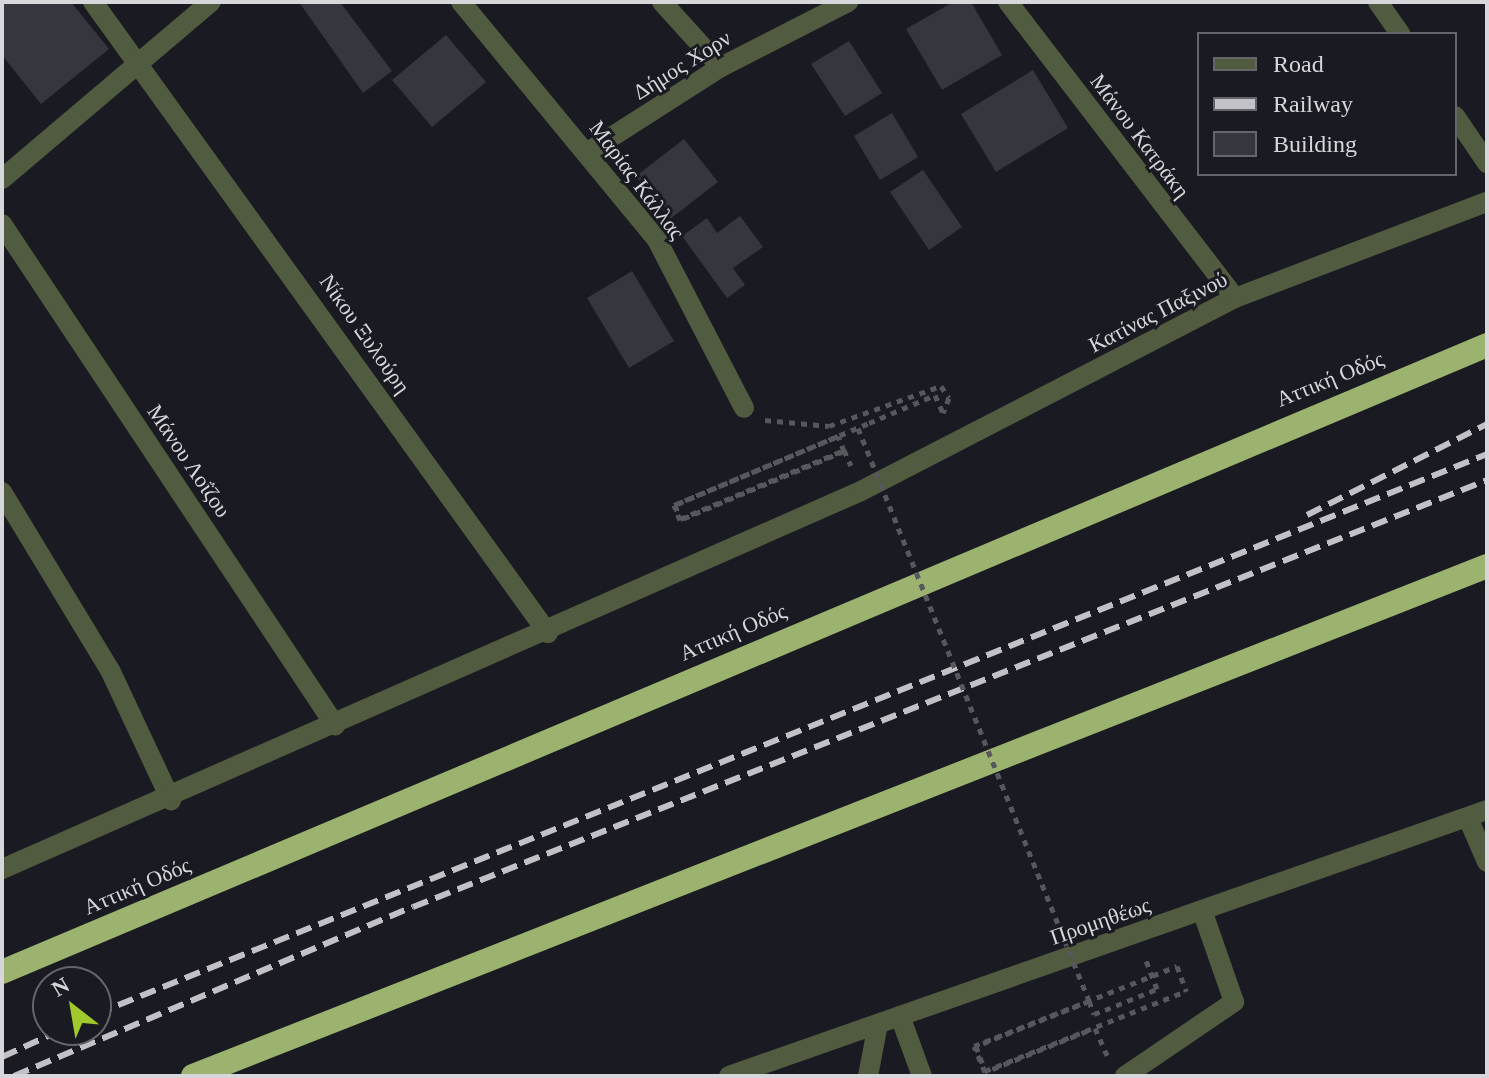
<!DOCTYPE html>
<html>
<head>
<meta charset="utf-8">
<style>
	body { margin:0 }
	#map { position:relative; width:1489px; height:1078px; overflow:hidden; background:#1a1b22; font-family:Georgia,serif }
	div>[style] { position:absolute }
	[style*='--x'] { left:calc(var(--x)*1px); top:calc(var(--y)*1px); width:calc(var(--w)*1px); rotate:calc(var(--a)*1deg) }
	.building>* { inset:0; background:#35363e }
	.path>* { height:5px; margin-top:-2.5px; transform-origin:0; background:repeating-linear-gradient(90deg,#57575e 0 6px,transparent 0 12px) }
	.minor>* { height:20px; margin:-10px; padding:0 10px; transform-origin:10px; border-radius:10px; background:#515b40 }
	.highway>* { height:24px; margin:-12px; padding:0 12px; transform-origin:12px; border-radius:12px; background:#9cb36f }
	.rail>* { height:6px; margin-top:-3px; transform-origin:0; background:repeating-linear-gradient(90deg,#c1c1c7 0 16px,transparent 0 24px) }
	.path-bridge>* { height:5px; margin-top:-2.5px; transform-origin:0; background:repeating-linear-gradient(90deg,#57575e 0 6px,transparent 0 12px) }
	span { translate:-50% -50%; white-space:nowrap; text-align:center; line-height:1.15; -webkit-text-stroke:6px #1a1b22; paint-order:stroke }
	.street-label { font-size:22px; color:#d6d6db }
	.frame { position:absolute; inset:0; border:4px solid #d6d6db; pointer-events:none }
	.legend { position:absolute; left:1197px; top:32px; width:260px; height:144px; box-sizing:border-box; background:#1a1b22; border:2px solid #65666c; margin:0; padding:10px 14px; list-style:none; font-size:24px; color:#d6d6db }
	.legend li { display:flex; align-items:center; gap:16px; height:40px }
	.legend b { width:40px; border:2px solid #65666c }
	.north { position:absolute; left:32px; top:966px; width:80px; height:80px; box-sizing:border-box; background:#1a1b22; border:2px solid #65666c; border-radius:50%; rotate:329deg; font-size:22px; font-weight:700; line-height:32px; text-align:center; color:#d6d6db }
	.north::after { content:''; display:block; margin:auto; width:28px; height:36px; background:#a0c92b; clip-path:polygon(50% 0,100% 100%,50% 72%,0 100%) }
</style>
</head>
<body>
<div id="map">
	<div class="building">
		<div style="clip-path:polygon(2px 2px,71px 2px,109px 49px,41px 104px,2px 55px)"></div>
		<div style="clip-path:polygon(299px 2px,340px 2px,392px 71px,363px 93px)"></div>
		<div style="clip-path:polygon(953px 2px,971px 2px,1002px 55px,942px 90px,906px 29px)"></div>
		<div style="clip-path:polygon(446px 35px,486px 82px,432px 127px,392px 80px)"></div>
		<div style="clip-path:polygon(849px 41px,882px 93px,845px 116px,811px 64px)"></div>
		<div style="clip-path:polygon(1033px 70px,1068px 128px,996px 172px,961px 114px)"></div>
		<div style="clip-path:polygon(892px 113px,918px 157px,880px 180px,854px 136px)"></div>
		<div style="clip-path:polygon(684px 139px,718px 182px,670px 219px,636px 176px)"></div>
		<div style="clip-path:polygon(923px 170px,962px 227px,929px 250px,890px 192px)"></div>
		<div style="clip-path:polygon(740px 216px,763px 247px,733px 268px,745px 285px,727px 298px,682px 236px,707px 218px,717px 233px)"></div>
		<div style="clip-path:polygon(632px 271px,674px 341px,629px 368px,587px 298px)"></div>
	</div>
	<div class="path">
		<div style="--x:765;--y:420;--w:64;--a:5.4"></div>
		<div style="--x:829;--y:426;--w:119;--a:-19.7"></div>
		<div style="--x:941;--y:386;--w:14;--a:56"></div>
		<div style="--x:949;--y:398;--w:16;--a:112"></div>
		<div style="--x:869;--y:423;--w:72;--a:-23"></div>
		<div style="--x:935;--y:395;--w:20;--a:66"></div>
		<div style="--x:844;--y:451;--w:16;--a:-112"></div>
		<div style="--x:838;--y:436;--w:177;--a:157.1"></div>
		<div style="--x:675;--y:505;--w:15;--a:70"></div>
		<div style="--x:680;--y:519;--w:178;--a:-22.8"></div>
		<div style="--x:844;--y:450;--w:17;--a:66"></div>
		<div style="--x:1089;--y:1001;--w:122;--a:158.3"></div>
		<div style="--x:976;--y:1046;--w:27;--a:70"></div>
		<div style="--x:985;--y:1071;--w:216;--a:-21.7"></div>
		<div style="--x:1105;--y:1010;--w:56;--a:-22"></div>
		<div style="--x:1157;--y:989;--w:34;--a:-111"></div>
		<div style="--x:1095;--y:1028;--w:30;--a:66"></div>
	</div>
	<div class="minor">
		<div style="--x:93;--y:2;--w:778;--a:54.21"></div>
		<div style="--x:461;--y:2;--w:308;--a:50.5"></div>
		<div style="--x:657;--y:240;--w:189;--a:62.6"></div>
		<div style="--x:662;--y:2;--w:88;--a:47.8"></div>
		<div style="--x:1008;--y:2;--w:373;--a:52.5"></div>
		<div style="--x:1378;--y:2;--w:39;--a:55"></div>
		<div style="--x:1455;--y:116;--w:57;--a:55.8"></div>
		<div style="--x:588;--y:152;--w:158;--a:-32.6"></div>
		<div style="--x:721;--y:67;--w:143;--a:-27.1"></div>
		<div style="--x:2;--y:179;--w:274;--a:-40.3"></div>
		<div style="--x:2;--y:224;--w:602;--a:56.39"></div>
		<div style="--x:2;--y:492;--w:208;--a:58.8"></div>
		<div style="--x:110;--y:670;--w:144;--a:64.9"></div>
		<div style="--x:1468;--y:818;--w:48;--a:66.6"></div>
		<div style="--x:2;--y:869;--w:938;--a:-23.75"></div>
		<div style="--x:861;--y:491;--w:421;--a:-27.3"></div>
		<div style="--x:1235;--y:298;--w:270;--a:-20.9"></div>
		<div style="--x:900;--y:1016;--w:64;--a:69.9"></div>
		<div style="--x:729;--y:1076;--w:803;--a:-19.34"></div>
		<div style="--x:868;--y:1076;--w:53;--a:-79.1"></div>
		<div style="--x:1125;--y:1076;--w:132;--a:-34.2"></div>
		<div style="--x:1234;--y:1002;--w:97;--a:-109.2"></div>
	</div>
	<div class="highway">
		<div style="--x:2;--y:972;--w:1612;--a:-22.89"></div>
		<div style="--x:193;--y:1076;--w:1391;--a:-21.51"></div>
	</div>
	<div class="rail">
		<div style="--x:1307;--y:515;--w:202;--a:-26.8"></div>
		<div style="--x:96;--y:1014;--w:1499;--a:-21.93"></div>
		<div style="--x:2;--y:1057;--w:65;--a:-24.6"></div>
		<div style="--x:14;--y:1076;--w:433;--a:-23"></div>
		<div style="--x:413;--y:907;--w:1156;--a:-21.68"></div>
	</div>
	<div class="path-bridge">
		<div style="--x:858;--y:428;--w:618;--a:68.04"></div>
		<div style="--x:1089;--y:1001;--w:14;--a:69"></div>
		<div style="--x:1094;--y:1014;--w:12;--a:-20"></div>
		<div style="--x:844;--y:451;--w:178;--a:157.2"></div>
		<div style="--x:680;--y:520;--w:16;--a:-112"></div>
		<div style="--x:674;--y:505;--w:212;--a:-22.8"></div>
		<div style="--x:1087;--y:1031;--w:110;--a:158.1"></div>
		<div style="--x:985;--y:1072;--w:28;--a:-113"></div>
		<div style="--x:974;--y:1046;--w:218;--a:-21.5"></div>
		<div style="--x:1177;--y:966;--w:27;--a:70"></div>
	</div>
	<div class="street-label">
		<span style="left:682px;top:65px;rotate:-32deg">Δήμος Χορν</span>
		<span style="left:1140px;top:136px;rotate:53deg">Μάνου Κατράκη</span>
		<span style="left:637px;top:180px;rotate:53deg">Μαρίας Κάλλας</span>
		<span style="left:1158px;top:312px;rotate:-27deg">Κατίνας Παξινού</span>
		<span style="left:365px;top:334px;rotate:55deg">Νίκου Ξυλούρη</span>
		<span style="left:1330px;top:379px;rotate:-22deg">Αττική Οδός</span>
		<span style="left:189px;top:461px;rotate:56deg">Μάνου Λοΐζου</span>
		<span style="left:733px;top:632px;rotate:-23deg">Αττική Οδός</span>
		<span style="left:137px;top:886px;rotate:-23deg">Αττική Οδός</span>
		<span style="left:1100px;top:921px;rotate:-19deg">Προμηθέως</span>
	</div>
	<div class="frame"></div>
	<ul class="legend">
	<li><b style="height:10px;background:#515b40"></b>Road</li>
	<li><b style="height:10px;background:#c1c1c7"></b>Railway</li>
	<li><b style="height:22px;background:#35363e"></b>Building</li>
	</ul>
	<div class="north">N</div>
</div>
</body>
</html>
